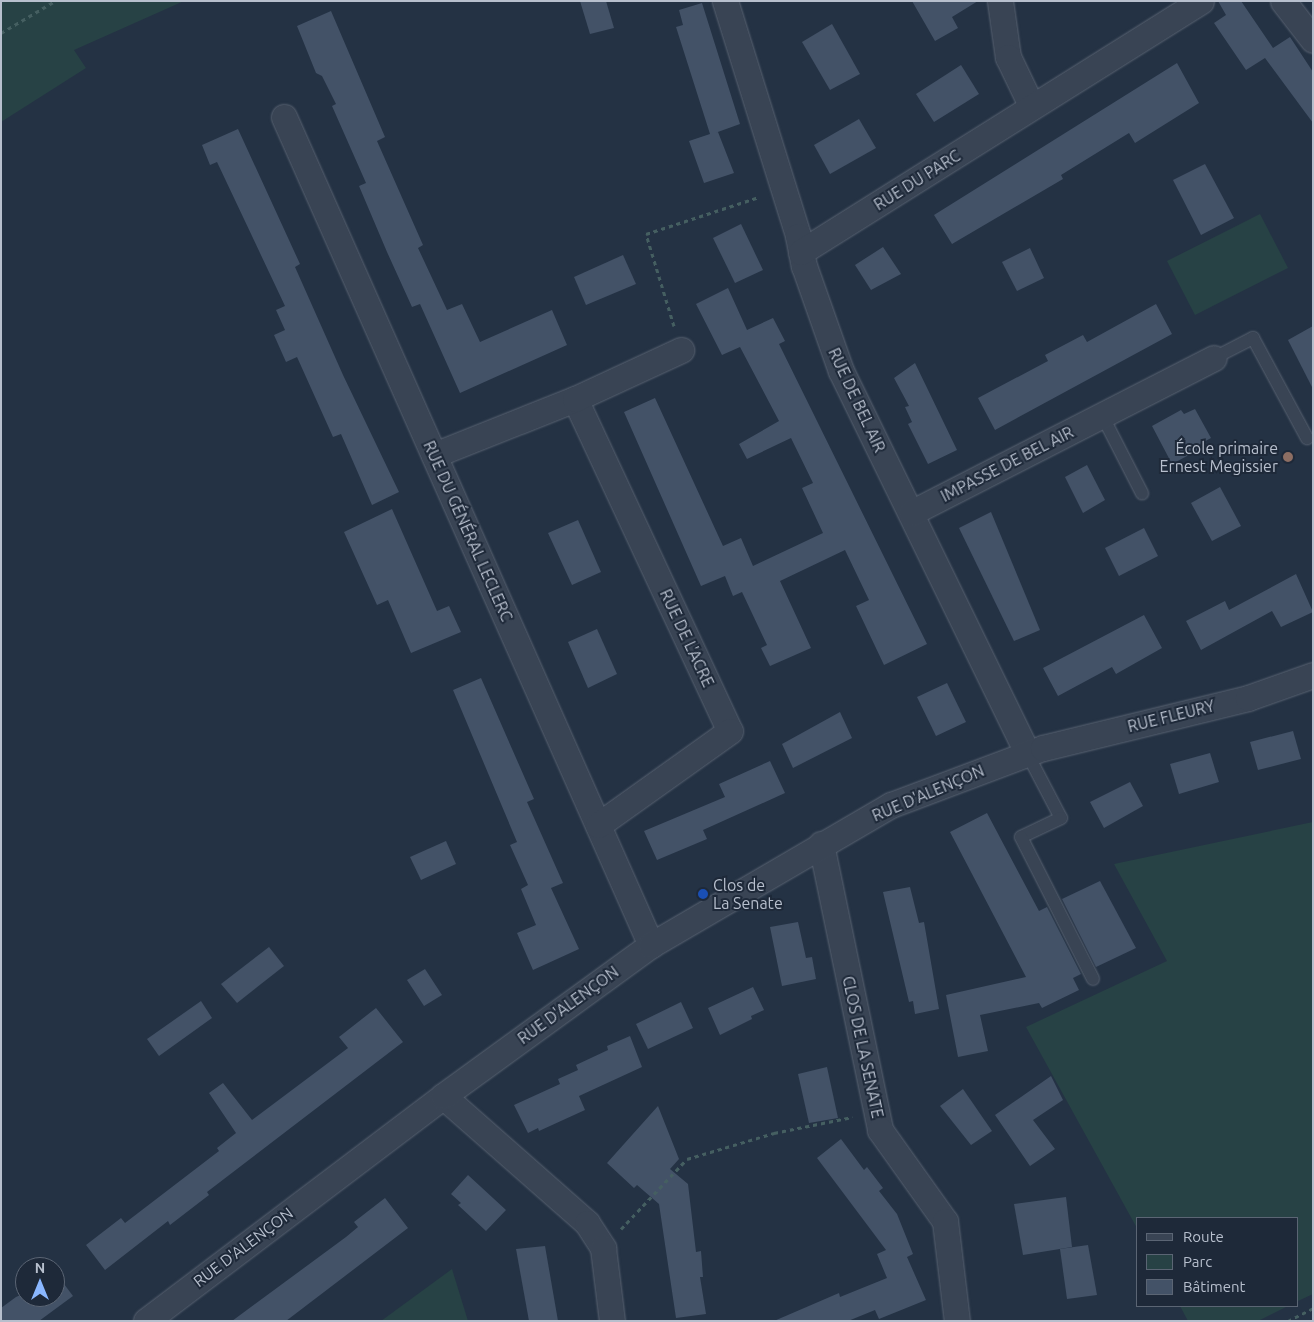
<!DOCTYPE html>
<html>
<head>
<meta charset="utf-8">
<style>
	body { margin:0 }
	#map { position:relative; width:1314px; height:1322px; overflow:hidden; background:#243244; font-family:Ubuntu,sans-serif }
	div>[style] { position:absolute }
	[style*='--x'] { left:calc(var(--x)*1px); top:calc(var(--y)*1px); width:calc(var(--w)*1px); rotate:calc(var(--a)*1deg) }
	.green>* { inset:0; background:#274245 }
	.building>* { inset:0; background:#435267 }
	.path>* { height:3px; margin-top:-1.5px; transform-origin:0; background:repeating-linear-gradient(90deg,#455f61 0 4px,transparent 0 8px) }
	.roads { filter:drop-shadow(0 0 1px #586271) drop-shadow(0 0 1px #586271) }
	.lane>* { height:12px; margin:-6px; padding:0 6px; transform-origin:6px; border-radius:6px; background:#394454 }
	.street>* { height:25px; margin:-12.5px; padding:0 12.5px; transform-origin:12.5px; border-radius:12.5px; background:#394454 }
	.dots>* { width:14px; height:14px; translate:-50% -50%; box-sizing:border-box; border:2px solid #1e2939; border-radius:50% }
	span { translate:-50% -50%; white-space:nowrap; text-align:center; line-height:1.15; -webkit-text-stroke:4px #1e2939; paint-order:stroke }
	.street-label { font-size:16px; color:#b7bfcd }
	.poi-label { font-size:16px; color:#b7bfcd }
	.right { translate:-100% -50%; text-align:right }
	.left { translate:0 -50%; text-align:left }
	.frame { position:absolute; inset:0; border:2px solid #b7bfcd; pointer-events:none }
	.legend { position:absolute; left:1136px; top:1217px; width:162px; height:90px; box-sizing:border-box; background:#1e2939; border:1px solid #5b6574; margin:0; padding:6px 9px; list-style:none; font-size:15px; color:#b7bfcd }
	.legend li { display:flex; align-items:center; gap:10px; height:25px }
	.legend b { width:25px; border:1px solid #5b6574 }
	.north { position:absolute; left:15px; top:1257px; width:50px; height:50px; box-sizing:border-box; background:#1e2939; border:1px solid #5b6574; border-radius:50%; rotate:0deg; font-size:14px; font-weight:700; line-height:20px; text-align:center; color:#b7bfcd }
	.north::after { content:''; display:block; margin:auto; width:18px; height:22px; background:#8ab7ff; clip-path:polygon(50% 0,100% 100%,50% 72%,0 100%) }
</style>
</head>
<body>
<div id="map">
	<div class="green">
		<div style="clip-path:polygon(1px 1px,184px 1px,74px 50px,86px 68px,1px 122px)"></div>
		<div style="clip-path:polygon(1260px 214px,1288px 268px,1195px 315px,1167px 261px)"></div>
		<div style="clip-path:polygon(1313px 822px,1313px 1294px,1298px 1301px,1298px 1218px,1138px 1218px,1138px 1230px,1026px 1027px,1167px 961px,1114px 864px)"></div>
		<div style="clip-path:polygon(452px 1269px,468px 1321px,381px 1321px)"></div>
		<div style="clip-path:polygon(1180px 1306px,1288px 1306px,1258px 1321px,1188px 1321px)"></div>
	</div>
	<div class="building">
		<div style="clip-path:polygon(580px 1px,606px 1px,614px 28px,590px 34px)"></div>
		<div style="clip-path:polygon(912px 1px,978px 1px,952px 17px,958px 28px,935px 41px)"></div>
		<div style="clip-path:polygon(1218px 1px,1241px 1px,1273px 48px,1290px 37px,1313px 72px,1313px 123px,1265px 58px,1246px 70px,1214px 23px,1226px 15px)"></div>
		<div style="clip-path:polygon(702px 3px,740px 124px,715px 133px,718px 132px,734px 173px,704px 183px,689px 141px,710px 134px,676px 27px,683px 25px,679px 10px)"></div>
		<div style="clip-path:polygon(331px 11px,385px 137px,377px 141px,423px 245px,418px 248px,447px 310px,462px 304px,480px 342px,552px 310px,567px 345px,460px 393px,420px 304px,412px 307px,387px 252px,359px 186px,366px 183px,332px 106px,336px 104px,322px 76px,316px 73px,297px 26px)"></div>
		<div style="clip-path:polygon(832px 24px,860px 74px,830px 90px,802px 42px)"></div>
		<div style="clip-path:polygon(1177px 63px,1199px 103px,1135px 143px,1129px 133px,1061px 175px,1063px 179px,952px 244px,934px 215px)"></div>
		<div style="clip-path:polygon(961px 65px,979px 94px,934px 122px,916px 94px)"></div>
		<div style="clip-path:polygon(859px 119px,876px 148px,830px 174px,814px 145px)"></div>
		<div style="clip-path:polygon(238px 129px,300px 264px,295px 267px,343px 375px,399px 492px,372px 505px,341px 434px,333px 437px,297px 357px,286px 362px,274px 335px,285px 330px,276px 310px,285px 306px,217px 162px,210px 165px,202px 145px)"></div>
		<div style="clip-path:polygon(1205px 164px,1234px 218px,1201px 235px,1173px 180px)"></div>
		<div style="clip-path:polygon(741px 224px,763px 270px,735px 283px,713px 238px)"></div>
		<div style="clip-path:polygon(883px 247px,901px 274px,871px 290px,855px 265px)"></div>
		<div style="clip-path:polygon(1030px 248px,1044px 278px,1017px 291px,1002px 262px)"></div>
		<div style="clip-path:polygon(623px 255px,636px 284px,586px 305px,574px 277px)"></div>
		<div style="clip-path:polygon(728px 288px,747px 330px,773px 318px,785px 341px,779px 344px,927px 644px,884px 665px,856px 606px,869px 600px,845px 550px,780px 581px,811px 648px,770px 666px,761px 648px,767px 645px,742px 592px,733px 596px,725px 576px,701px 586px,624px 412px,655px 398px,723px 546px,741px 538px,753px 566px,823px 533px,802px 488px,813px 483px,791px 438px,747px 459px,739px 444px,779px 421px,740px 347px,722px 355px,696px 304px)"></div>
		<div style="clip-path:polygon(1156px 304px,1172px 334px,995px 430px,978px 398px,1048px 361px,1045px 355px,1083px 335px,1087px 342px)"></div>
		<div style="clip-path:polygon(1313px 326px,1313px 389px,1288px 340px)"></div>
		<div style="clip-path:polygon(915px 363px,957px 450px,928px 464px,908px 424px,912px 422px,905px 407px,909px 406px,894px 378px)"></div>
		<div style="clip-path:polygon(1195px 409px,1211px 438px,1200px 444px,1202px 448px,1172px 464px,1152px 426px,1181px 410px,1184px 414px)"></div>
		<div style="clip-path:polygon(1087px 465px,1105px 500px,1083px 513px,1065px 477px)"></div>
		<div style="clip-path:polygon(1220px 487px,1241px 526px,1212px 541px,1191px 503px)"></div>
		<div style="clip-path:polygon(392px 509px,437px 611px,449px 606px,461px 632px,411px 653px,388px 600px,377px 605px,344px 532px)"></div>
		<div style="clip-path:polygon(991px 512px,1040px 630px,1014px 641px,959px 528px)"></div>
		<div style="clip-path:polygon(578px 520px,601px 572px,572px 585px,548px 533px)"></div>
		<div style="clip-path:polygon(1144px 528px,1158px 556px,1119px 576px,1105px 548px)"></div>
		<div style="clip-path:polygon(1296px 574px,1313px 612px,1281px 627px,1272px 611px,1201px 650px,1186px 621px,1225px 601px,1229px 610px)"></div>
		<div style="clip-path:polygon(1144px 615px,1162px 648px,1116px 674px,1112px 667px,1058px 696px,1043px 668px)"></div>
		<div style="clip-path:polygon(597px 629px,617px 674px,588px 688px,568px 642px)"></div>
		<div style="clip-path:polygon(481px 678px,534px 799px,527px 802px,563px 883px,551px 888px,579px 949px,533px 970px,517px 933px,536px 925px,521px 889px,528px 885px,510px 845px,517px 842px,453px 690px)"></div>
		<div style="clip-path:polygon(947px 683px,966px 722px,936px 736px,917px 697px)"></div>
		<div style="clip-path:polygon(840px 712px,852px 738px,793px 768px,782px 744px)"></div>
		<div style="clip-path:polygon(1293px 731px,1301px 759px,1258px 770px,1250px 742px)"></div>
		<div style="clip-path:polygon(1210px 753px,1219px 782px,1179px 794px,1170px 764px)"></div>
		<div style="clip-path:polygon(770px 761px,785px 793px,703px 830px,707px 839px,657px 860px,644px 831px,725px 797px,719px 784px)"></div>
		<div style="clip-path:polygon(1130px 782px,1143px 806px,1104px 828px,1090px 802px)"></div>
		<div style="clip-path:polygon(987px 813px,1039px 911px,1047px 907px,1081px 974px,1073px 978px,1079px 990px,1042px 1008px,1039px 1003px,980px 1015px,988px 1051px,958px 1057px,946px 995px,1026px 977px,950px 832px)"></div>
		<div style="clip-path:polygon(446px 841px,456px 864px,421px 880px,410px 857px)"></div>
		<div style="clip-path:polygon(1100px 881px,1136px 948px,1096px 967px,1062px 899px)"></div>
		<div style="clip-path:polygon(910px 887px,919px 923px,924px 922px,939px 1009px,915px 1014px,913px 1001px,909px 1002px,883px 892px)"></div>
		<div style="clip-path:polygon(798px 922px,806px 958px,812px 957px,816px 979px,782px 986px,770px 927px)"></div>
		<div style="clip-path:polygon(269px 947px,284px 966px,237px 1003px,221px 984px)"></div>
		<div style="clip-path:polygon(425px 969px,442px 995px,424px 1006px,407px 980px)"></div>
		<div style="clip-path:polygon(753px 987px,764px 1010px,751px 1016px,752px 1019px,720px 1035px,708px 1008px)"></div>
		<div style="clip-path:polygon(201px 1001px,212px 1018px,159px 1056px,147px 1039px)"></div>
		<div style="clip-path:polygon(681px 1002px,693px 1028px,648px 1049px,636px 1024px)"></div>
		<div style="clip-path:polygon(376px 1008px,403px 1042px,207px 1192px,209px 1195px,170px 1225px,168px 1221px,105px 1270px,86px 1245px,121px 1218px,125px 1223px,219px 1151px,217px 1148px,236px 1133px,209px 1093px,223px 1083px,252px 1120px,348px 1048px,339px 1037px)"></div>
		<div style="clip-path:polygon(630px 1036px,642px 1067px,579px 1096px,585px 1110px,539px 1131px,538px 1128px,528px 1133px,514px 1105px,560px 1084px,558px 1079px,578px 1070px,576px 1065px,608px 1050px,607px 1046px)"></div>
		<div style="clip-path:polygon(827px 1067px,838px 1118px,809px 1123px,798px 1074px)"></div>
		<div style="clip-path:polygon(1051px 1076px,1063px 1100px,1033px 1120px,1055px 1149px,1030px 1166px,995px 1115px)"></div>
		<div style="clip-path:polygon(963px 1089px,992px 1131px,971px 1145px,940px 1106px)"></div>
		<div style="clip-path:polygon(658px 1106px,679px 1159px,670px 1169px,688px 1184px,696px 1252px,701px 1251px,703px 1277px,700px 1277px,706px 1314px,676px 1318px,659px 1204px,637px 1185px,634px 1188px,607px 1163px)"></div>
		<div style="clip-path:polygon(841px 1139px,864px 1170px,867px 1167px,883px 1188px,879px 1191px,897px 1214px,913px 1254px,907px 1257px,926px 1300px,879px 1319px,875px 1310px,848px 1321px,774px 1321px,839px 1293px,840px 1297px,887px 1278px,877px 1254px,886px 1250px,817px 1158px)"></div>
		<div style="clip-path:polygon(468px 1175px,506px 1210px,486px 1231px,458px 1205px,461px 1203px,451px 1194px)"></div>
		<div style="clip-path:polygon(1066px 1197px,1072px 1247px,1023px 1255px,1014px 1204px)"></div>
		<div style="clip-path:polygon(385px 1198px,408px 1228px,286px 1321px,232px 1321px,346px 1237px,358px 1227px,354px 1222px)"></div>
		<div style="clip-path:polygon(1088px 1245px,1097px 1295px,1067px 1299px,1060px 1249px)"></div>
		<div style="clip-path:polygon(545px 1246px,558px 1321px,529px 1321px,516px 1249px)"></div>
		<div style="clip-path:polygon(55px 1272px,73px 1296px,39px 1321px,1px 1321px,1px 1308px,16px 1297px,25px 1293px,25px 1297px,55px 1297px)"></div>
	</div>
	<div class="path">
		<div style="--x:1;--y:33;--w:63;--a:-30.7"></div>
		<div style="--x:674;--y:326;--w:96;--a:-106.9"></div>
		<div style="--x:646;--y:234;--w:119;--a:-18.1"></div>
		<div style="--x:621;--y:1229;--w:96;--a:-46.7"></div>
		<div style="--x:687;--y:1159;--w:91;--a:-16.6"></div>
		<div style="--x:774;--y:1133;--w:80;--a:-11.6"></div>
		<div style="--x:1288;--y:1321;--w:28;--a:-27"></div>
	</div>
	<div class="roads">
		<div class="lane">
			<div style="--x:1214;--y:358;--w:44;--a:-27.1"></div>
			<div style="--x:1253;--y:338;--w:114;--a:61.6"></div>
			<div style="--x:1102;--y:415;--w:88;--a:62.9"></div>
			<div style="--x:1027;--y:753;--w:73;--a:62.4"></div>
			<div style="--x:1061;--y:818;--w:44;--a:154.6"></div>
			<div style="--x:1021;--y:837;--w:159;--a:63.1"></div>
		</div>
		<div class="street">
			<div style="--x:725;--y:1;--w:246;--a:72.7"></div>
			<div style="--x:798;--y:236;--w:31;--a:79"></div>
			<div style="--x:804;--y:266;--w:111;--a:70.6"></div>
			<div style="--x:841;--y:371;--w:425;--a:64"></div>
			<div style="--x:1000;--y:1;--w:57;--a:81.9"></div>
			<div style="--x:1008;--y:57;--w:55;--a:64.4"></div>
			<div style="--x:1283;--y:1;--w:49;--a:52.4"></div>
			<div style="--x:284;--y:117;--w:906;--a:66.1"></div>
			<div style="--x:801;--y:252;--w:472;--a:-32.1"></div>
			<div style="--x:575;--y:399;--w:366;--a:65"></div>
			<div style="--x:730;--y:731;--w:162;--a:144.5"></div>
			<div style="--x:434;--y:455;--w:152;--a:-21.7"></div>
			<div style="--x:575;--y:399;--w:117;--a:-24.8"></div>
			<div style="--x:911;--y:513;--w:340;--a:-27.1"></div>
			<div style="--x:821;--y:844;--w:292;--a:78.3"></div>
			<div style="--x:880;--y:1130;--w:112;--a:54.5"></div>
			<div style="--x:945;--y:1221;--w:101;--a:83.2"></div>
			<div style="--x:443;--y:1096;--w:192;--a:41.4"></div>
			<div style="--x:587;--y:1223;--w:30;--a:57"></div>
			<div style="--x:603;--y:1248;--w:74;--a:83"></div>
			<div style="--x:146;--y:1321;--w:373;--a:-37.1"></div>
			<div style="--x:443;--y:1096;--w:257;--a:-36"></div>
			<div style="--x:651;--y:945;--w:278;--a:-30.3"></div>
			<div style="--x:891;--y:805;--w:162;--a:-20.6"></div>
			<div style="--x:1043;--y:748;--w:211;--a:-13.7"></div>
			<div style="--x:1248;--y:698;--w:69;--a:-19.5"></div>
		</div>
	</div>
	<div class="dots">
		<div style="left:1288px;top:457px;background:#8d6e63"></div>
		<div style="left:703px;top:894px;background:#1a4fb4"></div>
	</div>
	<div class="street-label">
		<span style="left:917px;top:180px;rotate:-32deg">RUE DU PARC</span>
		<span style="left:857px;top:400px;rotate:65deg">RUE DE BEL AIR</span>
		<span style="left:1007px;top:464px;rotate:-27deg">IMPASSE DE BEL AIR</span>
		<span style="left:468px;top:531px;rotate:66deg">RUE DU GÉNÉRAL LECLERC</span>
		<span style="left:687px;top:638px;rotate:65deg">RUE DE L'ACRE</span>
		<span style="left:1171px;top:716px;rotate:-14deg">RUE FLEURY</span>
		<span style="left:928px;top:793px;rotate:-23deg">RUE D'ALENÇON</span>
		<span style="left:568px;top:1005px;rotate:-36deg">RUE D'ALENÇON</span>
		<span style="left:863px;top:1047px;rotate:78deg">CLOS DE LA SENATE</span>
		<span style="left:243px;top:1247px;rotate:-37deg">RUE D'ALENÇON</span>
	</div>
	<div class="poi-label">
		<span class="right" style="left:1278px;top:457px">École primaire<br>Ernest Megissier</span>
		<span class="left" style="left:713px;top:894px">Clos de<br>La Senate</span>
	</div>
	<div class="frame"></div>
	<ul class="legend">
	<li><b style="height:6px;background:#394454"></b>Route</li>
	<li><b style="height:14px;background:#274245"></b>Parc</li>
	<li><b style="height:14px;background:#435267"></b>Bâtiment</li>
	</ul>
	<div class="north">N</div>
</div>
</body>
</html>
